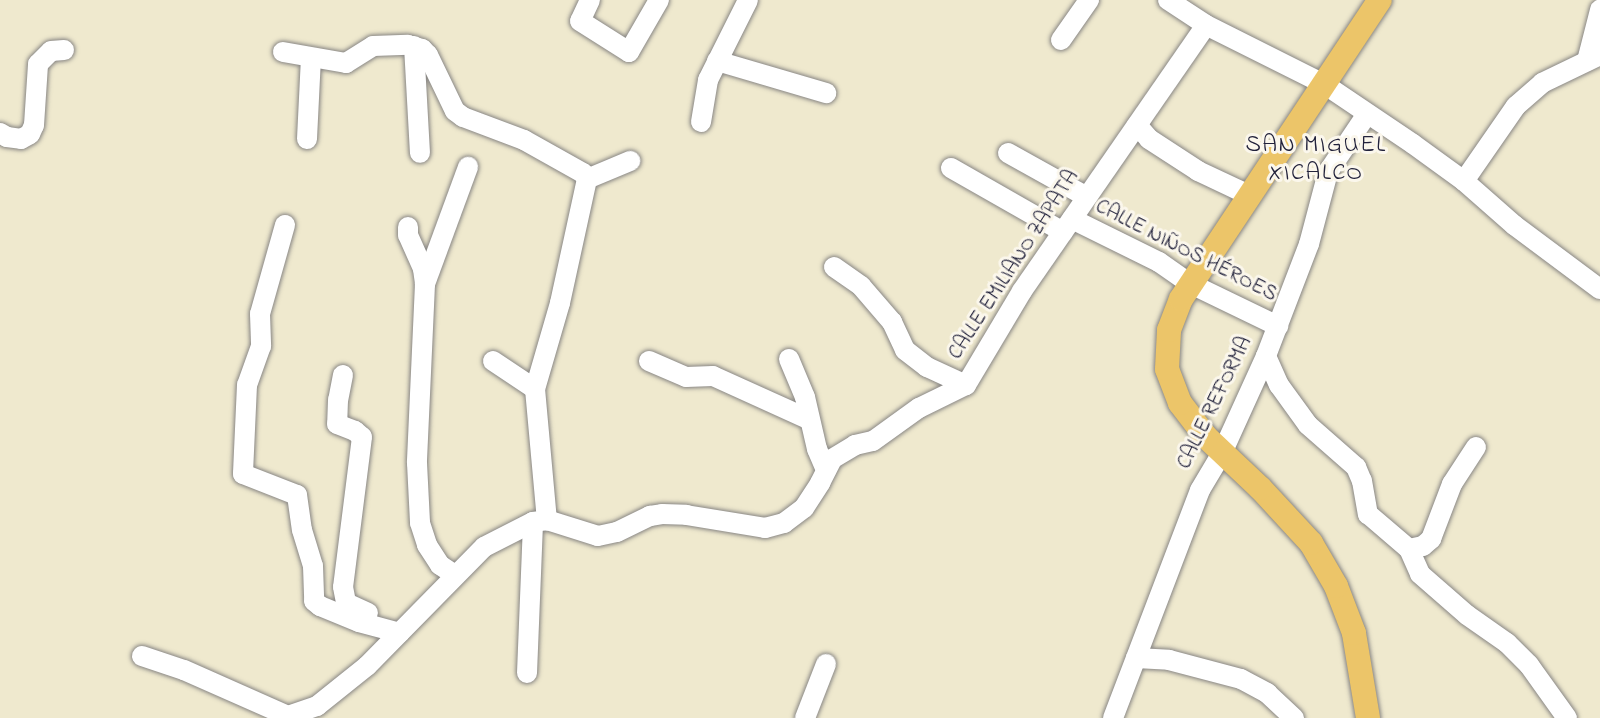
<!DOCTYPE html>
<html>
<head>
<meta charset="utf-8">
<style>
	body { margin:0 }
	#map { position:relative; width:1600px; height:718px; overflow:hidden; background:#efe9ce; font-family:"Indie Flower",sans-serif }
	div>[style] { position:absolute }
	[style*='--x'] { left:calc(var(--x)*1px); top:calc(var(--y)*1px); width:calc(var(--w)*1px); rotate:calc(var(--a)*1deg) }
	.roads { filter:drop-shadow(0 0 2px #888684) drop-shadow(0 0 2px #888684) }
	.minor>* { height:20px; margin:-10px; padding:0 10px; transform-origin:10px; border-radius:10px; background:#fff }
	.major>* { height:24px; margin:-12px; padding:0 12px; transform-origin:12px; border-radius:12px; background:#ecc569 }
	span { translate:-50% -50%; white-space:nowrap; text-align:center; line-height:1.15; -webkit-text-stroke:6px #fbf7ec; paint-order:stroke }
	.street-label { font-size:21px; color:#22223b }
	.quarter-label { font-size:24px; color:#22223b; letter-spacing:1.5px }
</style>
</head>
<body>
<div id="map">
	<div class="roads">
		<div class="minor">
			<div style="--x:590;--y:0;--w:23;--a:115"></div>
			<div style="--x:580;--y:21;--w:58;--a:32.3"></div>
			<div style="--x:629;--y:52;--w:60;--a:-60"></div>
			<div style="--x:1168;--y:0;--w:45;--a:33.3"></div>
			<div style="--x:1206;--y:25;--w:132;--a:26.6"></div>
			<div style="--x:1324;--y:84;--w:107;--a:34"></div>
			<div style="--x:1413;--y:144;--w:63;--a:36"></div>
			<div style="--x:1464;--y:181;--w:67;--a:41.3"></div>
			<div style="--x:1514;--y:225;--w:107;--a:36.7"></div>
			<div style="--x:1061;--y:40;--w:49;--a:-55"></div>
			<div style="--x:414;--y:46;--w:107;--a:86.8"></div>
			<div style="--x:283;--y:52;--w:64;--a:9.9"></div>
			<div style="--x:346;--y:63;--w:32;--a:-32"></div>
			<div style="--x:373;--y:46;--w:35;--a:-2"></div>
			<div style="--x:408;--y:45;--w:15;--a:16"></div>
			<div style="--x:422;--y:49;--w:8;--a:45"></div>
			<div style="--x:428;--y:55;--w:62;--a:64.3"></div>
			<div style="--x:455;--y:111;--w:10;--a:37"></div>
			<div style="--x:463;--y:117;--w:65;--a:20.7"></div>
			<div style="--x:524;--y:140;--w:68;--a:29.2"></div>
			<div style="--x:583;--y:173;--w:7;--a:56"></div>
			<div style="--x:587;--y:179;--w:127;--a:102.3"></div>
			<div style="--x:560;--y:303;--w:90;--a:106.2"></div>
			<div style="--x:535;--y:389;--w:132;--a:84.8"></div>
			<div style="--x:717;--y:61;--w:114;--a:16.4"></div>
			<div style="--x:1587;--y:61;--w:53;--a:-75.7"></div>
			<div style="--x:701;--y:122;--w:43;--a:-80.5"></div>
			<div style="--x:708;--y:80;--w:89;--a:-63.4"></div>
			<div style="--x:1137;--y:125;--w:18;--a:49"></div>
			<div style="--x:1149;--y:139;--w:59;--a:33.1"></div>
			<div style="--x:1198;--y:171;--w:56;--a:25.2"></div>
			<div style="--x:0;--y:133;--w:8;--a:30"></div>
			<div style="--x:7;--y:137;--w:14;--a:8"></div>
			<div style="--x:21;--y:139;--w:10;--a:-29"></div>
			<div style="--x:30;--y:134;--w:10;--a:-66"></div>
			<div style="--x:34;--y:125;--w:61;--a:-86.2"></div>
			<div style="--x:38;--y:64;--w:18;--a:-45"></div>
			<div style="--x:51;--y:51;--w:13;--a:-4"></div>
			<div style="--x:307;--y:139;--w:81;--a:-87.2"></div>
			<div style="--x:1008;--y:153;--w:90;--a:29.1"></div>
			<div style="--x:951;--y:168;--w:129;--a:29.7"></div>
			<div style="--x:587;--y:179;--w:47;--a:-22.7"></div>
			<div style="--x:1464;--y:181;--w:91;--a:-55.3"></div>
			<div style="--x:1516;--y:106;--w:35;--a:-41"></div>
			<div style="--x:1542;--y:83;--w:64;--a:-25.8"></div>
			<div style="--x:1072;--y:219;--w:97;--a:26.3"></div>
			<div style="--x:1159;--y:262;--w:39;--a:35"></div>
			<div style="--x:1191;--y:284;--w:97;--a:25.8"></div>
			<div style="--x:285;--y:225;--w:92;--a:105.7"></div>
			<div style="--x:260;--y:314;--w:32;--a:88"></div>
			<div style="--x:261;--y:346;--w:41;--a:109.7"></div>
			<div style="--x:247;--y:385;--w:89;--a:92.6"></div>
			<div style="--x:243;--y:474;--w:58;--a:21.3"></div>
			<div style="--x:297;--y:495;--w:35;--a:82"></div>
			<div style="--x:302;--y:530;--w:38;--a:73"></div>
			<div style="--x:313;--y:566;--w:35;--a:88"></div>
			<div style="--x:314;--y:601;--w:8;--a:40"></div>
			<div style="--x:320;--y:606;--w:42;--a:22.3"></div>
			<div style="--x:359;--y:622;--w:42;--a:15"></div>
			<div style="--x:408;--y:227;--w:8;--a:90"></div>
			<div style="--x:408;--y:235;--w:37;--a:66"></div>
			<div style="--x:423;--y:269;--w:15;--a:82"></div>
			<div style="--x:425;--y:284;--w:179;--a:92.6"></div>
			<div style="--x:417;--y:463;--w:60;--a:87.1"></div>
			<div style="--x:420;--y:523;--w:23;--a:72"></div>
			<div style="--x:427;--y:545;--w:24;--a:57"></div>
			<div style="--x:440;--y:565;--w:18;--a:34"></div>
			<div style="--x:834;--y:267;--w:33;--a:35"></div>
			<div style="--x:861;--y:286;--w:48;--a:49.3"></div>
			<div style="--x:892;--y:322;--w:31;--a:65"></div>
			<div style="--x:905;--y:350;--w:28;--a:38"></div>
			<div style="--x:927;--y:367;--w:43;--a:24.8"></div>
			<div style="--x:425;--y:284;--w:125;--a:-69.8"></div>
			<div style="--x:1266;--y:356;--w:32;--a:66"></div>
			<div style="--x:1279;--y:385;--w:49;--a:54.1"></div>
			<div style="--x:1308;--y:425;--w:64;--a:41.2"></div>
			<div style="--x:1356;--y:467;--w:15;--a:67"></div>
			<div style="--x:1362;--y:481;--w:34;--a:80"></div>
			<div style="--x:1368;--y:514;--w:54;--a:40.5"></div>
			<div style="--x:1409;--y:549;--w:27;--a:66"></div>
			<div style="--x:1420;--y:574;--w:62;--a:41.1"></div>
			<div style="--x:1467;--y:615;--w:49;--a:35"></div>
			<div style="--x:1507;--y:643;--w:31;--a:45"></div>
			<div style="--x:1529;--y:665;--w:65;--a:54.4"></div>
			<div style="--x:789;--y:359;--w:41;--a:67.2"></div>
			<div style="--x:805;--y:397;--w:53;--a:77"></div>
			<div style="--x:817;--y:449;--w:23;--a:67"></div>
			<div style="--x:493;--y:361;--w:50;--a:33.7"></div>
			<div style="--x:649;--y:361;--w:40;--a:23.4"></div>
			<div style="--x:686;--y:377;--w:27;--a:-2"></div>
			<div style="--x:713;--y:376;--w:104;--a:24.4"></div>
			<div style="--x:343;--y:375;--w:25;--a:101"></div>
			<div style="--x:338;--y:400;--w:24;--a:92"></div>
			<div style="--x:337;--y:424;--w:19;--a:21"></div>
			<div style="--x:355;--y:431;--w:9;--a:41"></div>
			<div style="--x:362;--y:437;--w:151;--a:97.2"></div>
			<div style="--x:343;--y:587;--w:16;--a:79"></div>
			<div style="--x:346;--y:603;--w:24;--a:24"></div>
			<div style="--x:1409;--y:549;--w:14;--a:-12"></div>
			<div style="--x:1423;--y:546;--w:11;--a:-41"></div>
			<div style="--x:1431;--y:539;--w:59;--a:-69.1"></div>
			<div style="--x:1452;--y:484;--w:44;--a:-57"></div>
			<div style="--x:142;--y:656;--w:44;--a:18.4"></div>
			<div style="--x:184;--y:670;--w:114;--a:23.9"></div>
			<div style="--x:288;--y:716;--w:31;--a:-19"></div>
			<div style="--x:317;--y:706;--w:64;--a:-38.7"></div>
			<div style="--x:367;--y:666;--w:167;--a:-45.5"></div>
			<div style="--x:484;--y:547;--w:55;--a:-27"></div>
			<div style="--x:533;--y:522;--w:14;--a:-8"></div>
			<div style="--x:547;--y:520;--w:53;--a:17.4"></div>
			<div style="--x:598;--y:536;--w:19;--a:-12"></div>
			<div style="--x:617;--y:532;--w:37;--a:-26"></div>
			<div style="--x:650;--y:516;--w:12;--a:-9"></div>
			<div style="--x:662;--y:514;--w:24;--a:2"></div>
			<div style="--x:686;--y:515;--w:80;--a:9.3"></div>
			<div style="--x:765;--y:528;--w:20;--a:-15"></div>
			<div style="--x:784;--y:523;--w:25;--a:-37"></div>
			<div style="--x:804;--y:508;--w:30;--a:-57"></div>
			<div style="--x:820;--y:483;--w:27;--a:-63"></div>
			<div style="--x:832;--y:459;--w:27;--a:-31"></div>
			<div style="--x:855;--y:445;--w:18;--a:-13"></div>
			<div style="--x:873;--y:441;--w:57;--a:-35.7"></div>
			<div style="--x:919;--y:408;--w:52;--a:-26.1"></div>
			<div style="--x:966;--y:385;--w:109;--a:-59.2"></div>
			<div style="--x:1022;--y:291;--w:323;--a:-55.3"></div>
			<div style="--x:1136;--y:658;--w:33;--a:3"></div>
			<div style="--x:1169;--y:660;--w:74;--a:14.8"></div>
			<div style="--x:1241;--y:679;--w:30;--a:28"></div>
			<div style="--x:1267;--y:693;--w:37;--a:43"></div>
			<div style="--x:527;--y:673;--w:151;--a:-87.7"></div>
			<div style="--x:805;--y:718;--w:58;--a:-68.7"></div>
			<div style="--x:1113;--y:718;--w:244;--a:-69.1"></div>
			<div style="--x:1200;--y:490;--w:43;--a:-59.3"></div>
			<div style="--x:1222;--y:453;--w:107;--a:-65.6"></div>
			<div style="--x:1266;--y:356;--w:120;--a:-69"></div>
			<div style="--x:1309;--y:244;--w:74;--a:-75.2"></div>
			<div style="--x:1328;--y:172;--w:70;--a:-56.1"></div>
		</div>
		<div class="major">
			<div style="--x:1368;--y:718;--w:86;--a:-99.4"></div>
			<div style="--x:1354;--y:633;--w:50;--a:-111"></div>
			<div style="--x:1336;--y:586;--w:50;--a:-120.2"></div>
			<div style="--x:1311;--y:543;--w:75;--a:-132.8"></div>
			<div style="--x:1260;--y:488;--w:74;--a:-136.6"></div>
			<div style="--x:1206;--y:437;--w:43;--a:-127.4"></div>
			<div style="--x:1180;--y:403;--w:36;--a:-111"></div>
			<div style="--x:1167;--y:369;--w:39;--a:-87"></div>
			<div style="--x:1169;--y:330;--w:33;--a:-69"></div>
			<div style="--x:1181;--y:299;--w:359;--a:-56.4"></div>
		</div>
	</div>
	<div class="street-label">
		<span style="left:1186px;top:251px;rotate:27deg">CALLE NIÑOS HÉROES</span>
		<span style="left:1014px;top:265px;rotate:-57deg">CALLE EMILIANO ZAPATA</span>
		<span style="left:1215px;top:403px;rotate:-64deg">CALLE REFORMA</span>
	</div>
	<div class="quarter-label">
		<span style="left:1316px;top:160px">SAN MIGUEL<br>XICALCO</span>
	</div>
</div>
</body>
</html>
